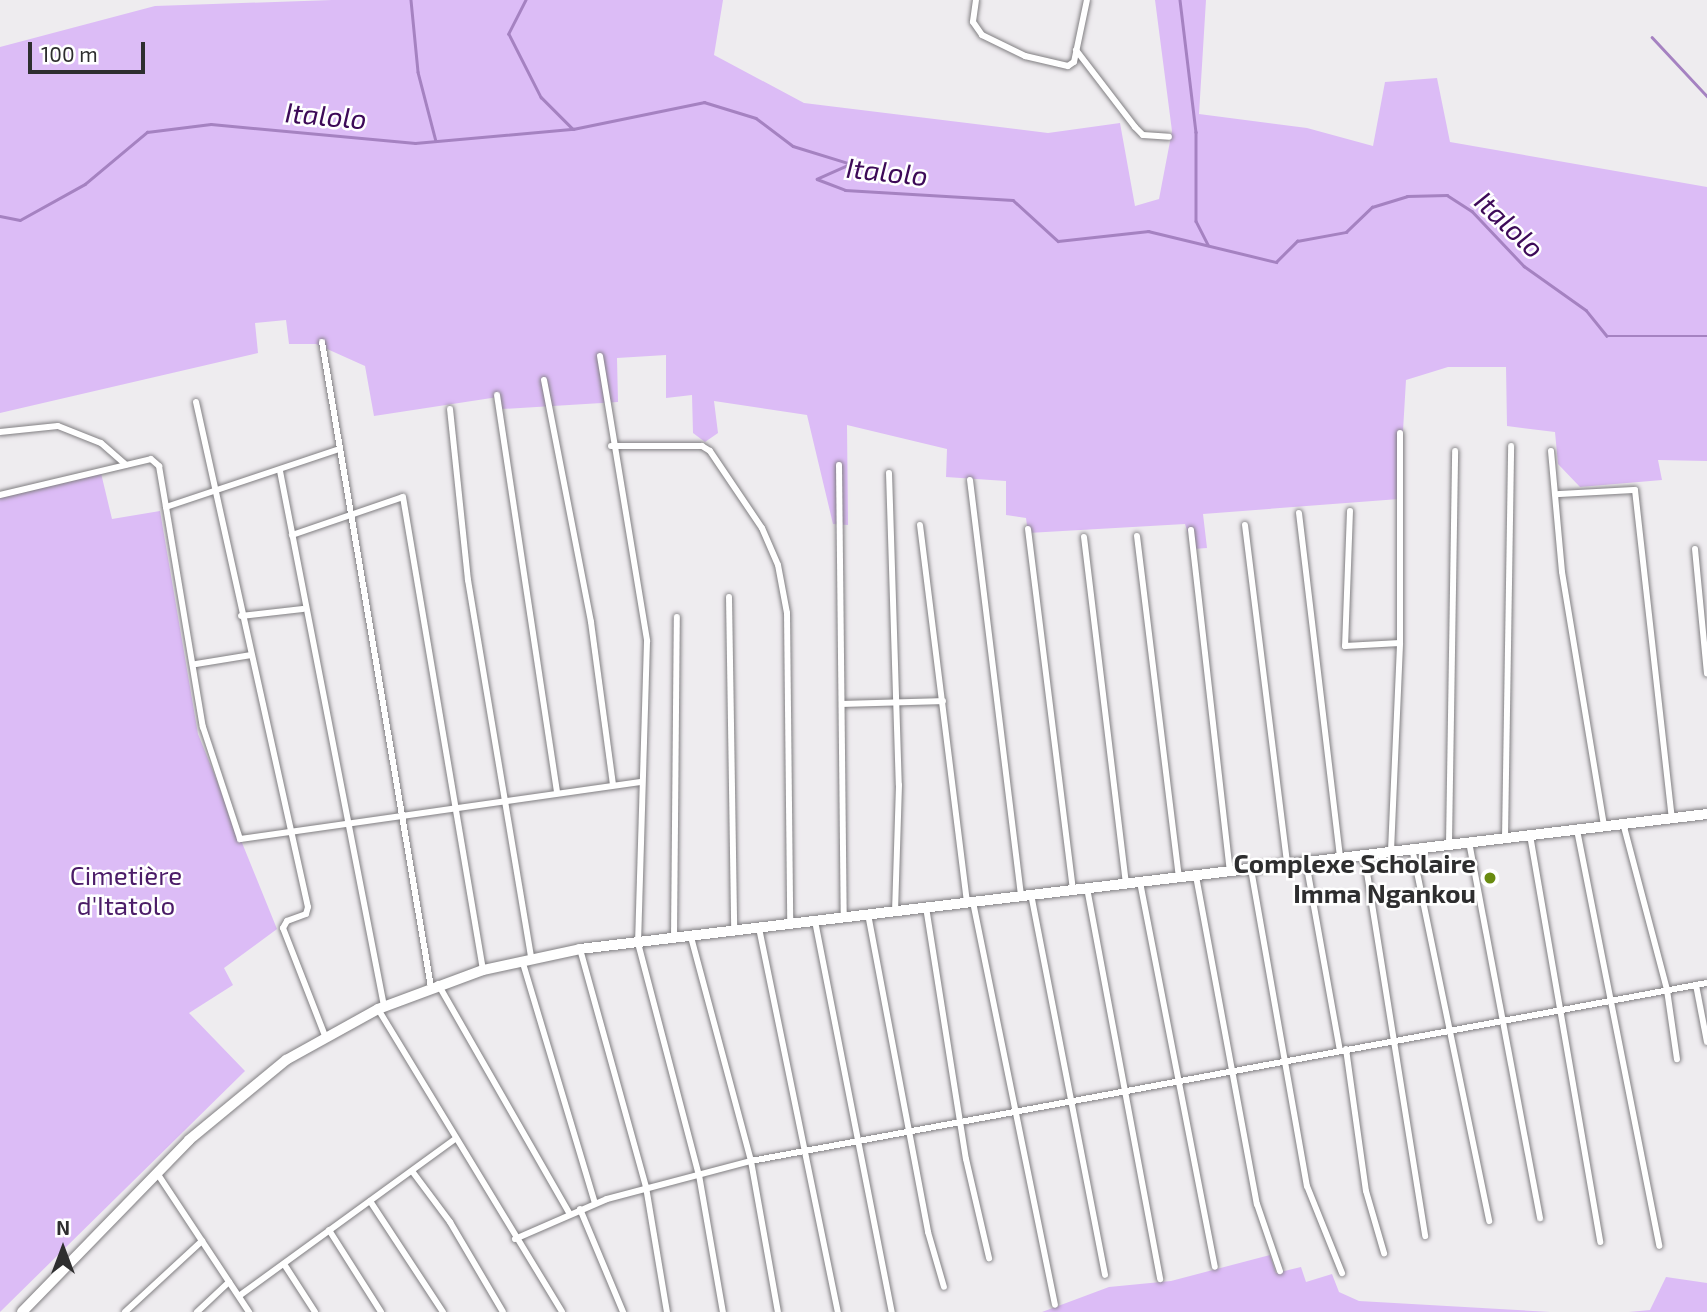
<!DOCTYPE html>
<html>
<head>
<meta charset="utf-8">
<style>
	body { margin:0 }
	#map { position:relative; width:1707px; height:1312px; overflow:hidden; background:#eeecef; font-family:"Exo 2",sans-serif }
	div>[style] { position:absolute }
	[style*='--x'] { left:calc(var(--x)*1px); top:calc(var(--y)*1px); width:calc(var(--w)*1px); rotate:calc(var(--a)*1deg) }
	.green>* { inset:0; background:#dcbcf6 }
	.stream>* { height:2.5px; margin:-1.25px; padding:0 1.25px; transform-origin:1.25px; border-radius:1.25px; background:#a582c1 }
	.roads { filter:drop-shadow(0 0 2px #817f82) drop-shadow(0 0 2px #817f82) }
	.minor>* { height:6px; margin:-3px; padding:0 3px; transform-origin:3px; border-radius:3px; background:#fff }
	.trunk>* { height:10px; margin:-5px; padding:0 5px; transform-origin:5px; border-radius:5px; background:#fff }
	.dots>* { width:19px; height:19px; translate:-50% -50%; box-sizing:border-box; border:4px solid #fff; border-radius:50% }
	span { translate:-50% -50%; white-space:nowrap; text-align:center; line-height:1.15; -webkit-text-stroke:5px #fff; paint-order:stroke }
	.poi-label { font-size:26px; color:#2e2e2f; font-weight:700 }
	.right { translate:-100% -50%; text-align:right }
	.park-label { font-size:26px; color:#4b1c68 }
	.water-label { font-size:28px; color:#3d0a58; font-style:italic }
	.north { position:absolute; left:28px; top:1214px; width:70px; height:70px; -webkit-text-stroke:5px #fff; paint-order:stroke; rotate:0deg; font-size:19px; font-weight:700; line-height:28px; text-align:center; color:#2e2e2f }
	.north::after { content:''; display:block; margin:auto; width:24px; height:32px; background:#2e2e2f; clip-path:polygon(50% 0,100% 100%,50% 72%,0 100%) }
	.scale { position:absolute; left:28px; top:42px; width:117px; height:32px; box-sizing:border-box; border:4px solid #2e2e2f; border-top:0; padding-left:9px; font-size:21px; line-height:24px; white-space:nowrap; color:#2e2e2f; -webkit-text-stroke:5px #fff; paint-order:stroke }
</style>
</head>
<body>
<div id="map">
	<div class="green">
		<div style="clip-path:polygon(332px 0,723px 0,714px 55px,804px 103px,1048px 133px,1120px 123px,1135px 206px,1159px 199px,1172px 131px,1155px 0,1206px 0,1199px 114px,1307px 128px,1373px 146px,1385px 82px,1437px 78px,1450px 142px,1707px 187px,1707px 461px,1658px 460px,1662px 480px,1580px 487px,1558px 464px,1555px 432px,1507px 426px,1506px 367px,1448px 367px,1406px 380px,1399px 499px,1203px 514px,1207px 548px,1193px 549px,1185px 524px,1028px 533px,1026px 518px,1006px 515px,1006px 481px,946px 477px,947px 449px,847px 425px,848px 525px,833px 524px,807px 415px,714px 401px,718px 433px,705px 442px,693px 433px,692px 395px,666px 398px,666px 355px,617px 358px,618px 402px,502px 409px,498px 397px,374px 416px,365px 366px,316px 344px,289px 344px,286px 320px,255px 323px,258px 353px,0 413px,0 47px,155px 6px)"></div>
		<div style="clip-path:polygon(100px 469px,112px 519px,160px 511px,198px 734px,277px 929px,224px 968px,233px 985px,189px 1013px,245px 1071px,0 1312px,0 497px)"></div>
		<div style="clip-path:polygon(1270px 1255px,1276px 1273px,1301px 1267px,1306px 1282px,1332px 1274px,1339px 1292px,1359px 1301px,1550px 1312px,1042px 1312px,1109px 1287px,1171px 1281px)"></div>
		<div style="clip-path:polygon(1666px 1277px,1707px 1283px,1707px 1312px,1629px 1312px,1650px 1310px)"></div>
	</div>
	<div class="stream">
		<div style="--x:411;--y:0;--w:72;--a:84.4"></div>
		<div style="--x:418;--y:72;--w:71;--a:75.4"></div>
		<div style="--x:526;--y:0;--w:38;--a:117"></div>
		<div style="--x:509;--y:34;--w:71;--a:63.1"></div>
		<div style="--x:541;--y:97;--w:45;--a:45"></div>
		<div style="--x:1180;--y:0;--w:133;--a:83.1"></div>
		<div style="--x:1196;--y:132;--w:89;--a:90"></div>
		<div style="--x:1196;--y:221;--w:27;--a:63"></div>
		<div style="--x:1652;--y:37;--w:81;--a:47"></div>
		<div style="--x:0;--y:216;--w:20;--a:11"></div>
		<div style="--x:20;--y:220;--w:74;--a:-29"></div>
		<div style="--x:85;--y:184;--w:81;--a:-40"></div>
		<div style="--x:147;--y:132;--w:64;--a:-7.1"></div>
		<div style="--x:211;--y:124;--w:205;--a:5.3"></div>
		<div style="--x:415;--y:143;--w:159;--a:-5.1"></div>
		<div style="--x:573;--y:129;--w:134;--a:-11.6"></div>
		<div style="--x:704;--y:102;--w:54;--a:17.1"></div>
		<div style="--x:756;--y:118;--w:46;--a:37.1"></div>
		<div style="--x:793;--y:146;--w:61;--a:17.2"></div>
		<div style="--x:851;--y:164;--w:37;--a:156"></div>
		<div style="--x:817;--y:179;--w:30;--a:21"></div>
		<div style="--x:845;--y:190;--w:168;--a:3.4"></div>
		<div style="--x:1013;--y:200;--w:61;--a:42.3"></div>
		<div style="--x:1058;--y:241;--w:91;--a:-6.3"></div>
		<div style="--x:1148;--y:231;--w:132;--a:13.6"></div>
		<div style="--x:1276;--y:262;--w:30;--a:-45"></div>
		<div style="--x:1297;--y:241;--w:50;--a:-10.4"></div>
		<div style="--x:1346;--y:232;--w:36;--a:-44"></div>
		<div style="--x:1372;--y:207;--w:37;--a:-17"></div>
		<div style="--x:1407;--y:196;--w:40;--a:-1.4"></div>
		<div style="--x:1447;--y:195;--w:30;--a:33"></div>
		<div style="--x:1472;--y:211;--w:76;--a:46.6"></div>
		<div style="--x:1524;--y:266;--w:76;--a:35.4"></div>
		<div style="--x:1586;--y:310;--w:33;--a:51"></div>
		<div style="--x:1607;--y:336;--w:100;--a:0"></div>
	</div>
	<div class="roads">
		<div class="minor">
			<div style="--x:976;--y:0;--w:22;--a:98"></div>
			<div style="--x:973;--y:22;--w:16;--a:55"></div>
			<div style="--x:982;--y:35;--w:48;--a:26"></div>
			<div style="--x:1025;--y:56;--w:44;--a:13.1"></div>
			<div style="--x:1068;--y:66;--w:7;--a:-34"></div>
			<div style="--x:1074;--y:62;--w:63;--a:-78.2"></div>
			<div style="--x:1076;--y:50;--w:97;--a:52.5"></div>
			<div style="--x:1135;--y:127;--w:11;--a:45"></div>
			<div style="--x:1143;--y:135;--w:26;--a:4"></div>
			<div style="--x:322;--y:342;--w:654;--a:80.41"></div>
			<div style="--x:600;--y:356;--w:289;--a:80.6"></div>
			<div style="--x:647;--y:641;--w:302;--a:91.7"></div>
			<div style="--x:638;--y:943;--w:240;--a:75.3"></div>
			<div style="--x:699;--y:1175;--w:139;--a:80.1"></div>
			<div style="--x:544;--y:380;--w:247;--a:79"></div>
			<div style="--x:591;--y:622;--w:164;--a:82.3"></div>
			<div style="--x:497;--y:395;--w:402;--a:81.4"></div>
			<div style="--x:196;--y:402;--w:517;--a:77.5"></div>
			<div style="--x:308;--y:907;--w:7;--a:106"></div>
			<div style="--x:306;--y:914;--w:20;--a:160"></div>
			<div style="--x:287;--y:921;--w:8;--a:120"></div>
			<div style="--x:283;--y:928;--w:116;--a:68.7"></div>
			<div style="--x:450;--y:409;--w:172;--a:84"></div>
			<div style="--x:468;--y:580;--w:383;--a:80.5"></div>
			<div style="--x:0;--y:432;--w:58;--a:-5.9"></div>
			<div style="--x:58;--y:426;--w:46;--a:21.6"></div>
			<div style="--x:101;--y:443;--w:33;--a:41"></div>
			<div style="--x:611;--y:446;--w:91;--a:0"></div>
			<div style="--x:702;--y:446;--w:9;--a:32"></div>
			<div style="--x:710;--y:451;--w:93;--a:56"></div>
			<div style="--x:762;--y:528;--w:40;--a:66.6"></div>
			<div style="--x:778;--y:565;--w:49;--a:79.4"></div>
			<div style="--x:787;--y:613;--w:311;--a:89.4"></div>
			<div style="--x:1551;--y:451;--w:121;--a:84.8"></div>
			<div style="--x:1562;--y:572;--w:257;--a:80.6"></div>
			<div style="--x:839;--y:465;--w:451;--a:89.4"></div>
			<div style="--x:280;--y:471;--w:545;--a:79"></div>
			<div style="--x:889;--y:473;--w:312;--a:88.2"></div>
			<div style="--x:899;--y:785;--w:126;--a:91.8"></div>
			<div style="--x:970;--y:480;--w:419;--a:83"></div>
			<div style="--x:1558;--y:494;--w:77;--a:-3"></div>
			<div style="--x:1635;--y:490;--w:330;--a:83.6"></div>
			<div style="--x:0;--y:495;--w:155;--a:-13.4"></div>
			<div style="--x:151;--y:459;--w:11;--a:41"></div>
			<div style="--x:159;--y:466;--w:42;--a:80.3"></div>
			<div style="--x:166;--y:507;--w:182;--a:-18.5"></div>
			<div style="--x:166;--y:507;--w:223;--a:80.5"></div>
			<div style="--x:203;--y:727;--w:118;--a:71.7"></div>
			<div style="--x:240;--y:839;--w:405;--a:-8.1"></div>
			<div style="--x:1350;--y:511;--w:135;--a:92.1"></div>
			<div style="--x:1345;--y:646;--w:55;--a:-3.1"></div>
			<div style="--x:1299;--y:513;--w:347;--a:83.2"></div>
			<div style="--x:920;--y:525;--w:380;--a:82.9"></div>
			<div style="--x:1245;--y:525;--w:342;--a:82.9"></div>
			<div style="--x:1028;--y:529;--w:363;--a:82.9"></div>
			<div style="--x:1191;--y:530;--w:344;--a:83.5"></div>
			<div style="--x:292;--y:535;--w:117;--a:-18.9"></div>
			<div style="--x:403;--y:497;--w:480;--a:80.4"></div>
			<div style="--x:1137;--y:536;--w:345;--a:83"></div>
			<div style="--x:1084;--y:537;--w:350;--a:83.1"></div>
			<div style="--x:1695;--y:549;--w:125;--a:84.5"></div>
			<div style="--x:729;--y:597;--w:333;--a:89.1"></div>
			<div style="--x:241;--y:616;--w:62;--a:-6.4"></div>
			<div style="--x:196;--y:664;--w:56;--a:-9.3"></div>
			<div style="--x:844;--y:704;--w:99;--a:-1.7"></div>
			<div style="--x:1623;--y:823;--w:173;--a:75.2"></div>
			<div style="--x:1667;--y:990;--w:70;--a:81.8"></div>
			<div style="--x:1577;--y:830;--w:424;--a:78.8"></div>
			<div style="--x:1530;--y:835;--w:413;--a:80.2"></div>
			<div style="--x:1505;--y:838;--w:392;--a:-89.1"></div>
			<div style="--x:1469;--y:842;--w:383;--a:79.3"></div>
			<div style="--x:1449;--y:843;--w:392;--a:-89.1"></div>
			<div style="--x:1412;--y:848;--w:381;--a:78.3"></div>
			<div style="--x:1391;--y:851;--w:208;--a:-87.5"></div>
			<div style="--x:1400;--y:643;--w:210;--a:-90"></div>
			<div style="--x:1364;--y:854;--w:387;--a:80.9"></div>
			<div style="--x:1306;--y:862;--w:192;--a:79.8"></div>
			<div style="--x:1251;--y:869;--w:322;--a:80"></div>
			<div style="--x:1307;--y:1186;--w:94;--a:68.1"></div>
			<div style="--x:1196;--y:876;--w:334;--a:79.5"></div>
			<div style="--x:1257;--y:1204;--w:71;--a:71.1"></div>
			<div style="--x:1140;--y:882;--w:392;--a:79"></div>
			<div style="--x:1087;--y:888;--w:398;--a:79.4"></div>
			<div style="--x:1031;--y:894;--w:388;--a:79"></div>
			<div style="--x:973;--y:902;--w:411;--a:78.5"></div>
			<div style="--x:926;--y:907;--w:255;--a:81"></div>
			<div style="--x:966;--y:1159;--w:102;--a:76.9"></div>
			<div style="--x:868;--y:914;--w:324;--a:79.3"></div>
			<div style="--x:928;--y:1232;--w:57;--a:73.8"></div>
			<div style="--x:815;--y:921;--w:399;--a:78.9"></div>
			<div style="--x:759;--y:928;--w:392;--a:78.4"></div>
			<div style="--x:691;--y:937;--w:232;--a:75"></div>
			<div style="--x:751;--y:1161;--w:153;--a:79.9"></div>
			<div style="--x:674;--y:939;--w:322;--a:-89.5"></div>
			<div style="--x:580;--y:949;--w:247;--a:74.5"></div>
			<div style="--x:646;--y:1187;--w:127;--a:80.5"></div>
			<div style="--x:522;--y:960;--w:254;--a:73.3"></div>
			<div style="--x:438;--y:984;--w:264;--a:60.2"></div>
			<div style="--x:1696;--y:985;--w:58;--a:79.1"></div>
			<div style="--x:378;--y:1009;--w:354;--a:58.7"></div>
			<div style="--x:1346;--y:1049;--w:143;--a:82"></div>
			<div style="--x:1366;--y:1191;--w:65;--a:73.8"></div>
			<div style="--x:412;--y:1171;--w:64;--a:53.3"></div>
			<div style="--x:450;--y:1222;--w:104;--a:59.5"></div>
			<div style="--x:157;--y:1173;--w:167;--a:56.5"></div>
			<div style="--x:370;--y:1201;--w:133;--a:56.7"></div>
			<div style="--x:580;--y:1209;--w:112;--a:67.3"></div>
			<div style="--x:329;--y:1230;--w:97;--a:57.6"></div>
			<div style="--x:515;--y:1239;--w:100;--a:-23.5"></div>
			<div style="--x:607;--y:1199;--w:149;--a:-14.8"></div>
			<div style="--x:751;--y:1161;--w:972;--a:-10.55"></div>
			<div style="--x:284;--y:1264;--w:57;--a:57.1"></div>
			<div style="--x:239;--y:1296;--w:266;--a:-36"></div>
			<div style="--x:125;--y:1312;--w:105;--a:-42.7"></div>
			<div style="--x:197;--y:1312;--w:44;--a:-43.2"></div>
		</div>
		<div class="trunk">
			<div style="--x:22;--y:1312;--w:240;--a:-45.8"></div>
			<div style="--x:189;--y:1140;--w:126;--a:-39.5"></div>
			<div style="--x:286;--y:1060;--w:105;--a:-29"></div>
			<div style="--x:378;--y:1009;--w:112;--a:-20.4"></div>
			<div style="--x:483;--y:970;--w:99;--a:-12.2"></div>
			<div style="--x:580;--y:949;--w:1135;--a:-6.83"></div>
		</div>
	</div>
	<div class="dots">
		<div style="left:1490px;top:878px;background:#698b10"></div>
	</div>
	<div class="poi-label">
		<span class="right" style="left:1476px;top:878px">Complexe Scholaire<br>Imma Ngankou</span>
	</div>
	<div class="park-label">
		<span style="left:126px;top:890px">Cimetière<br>d'Itatolo</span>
	</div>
	<div class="water-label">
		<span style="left:326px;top:115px;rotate:5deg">Italolo</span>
		<span style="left:887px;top:171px;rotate:6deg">Italolo</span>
		<span style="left:1510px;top:224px;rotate:43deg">Italolo</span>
	</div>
	<div class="north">N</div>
	<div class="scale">100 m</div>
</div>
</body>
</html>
